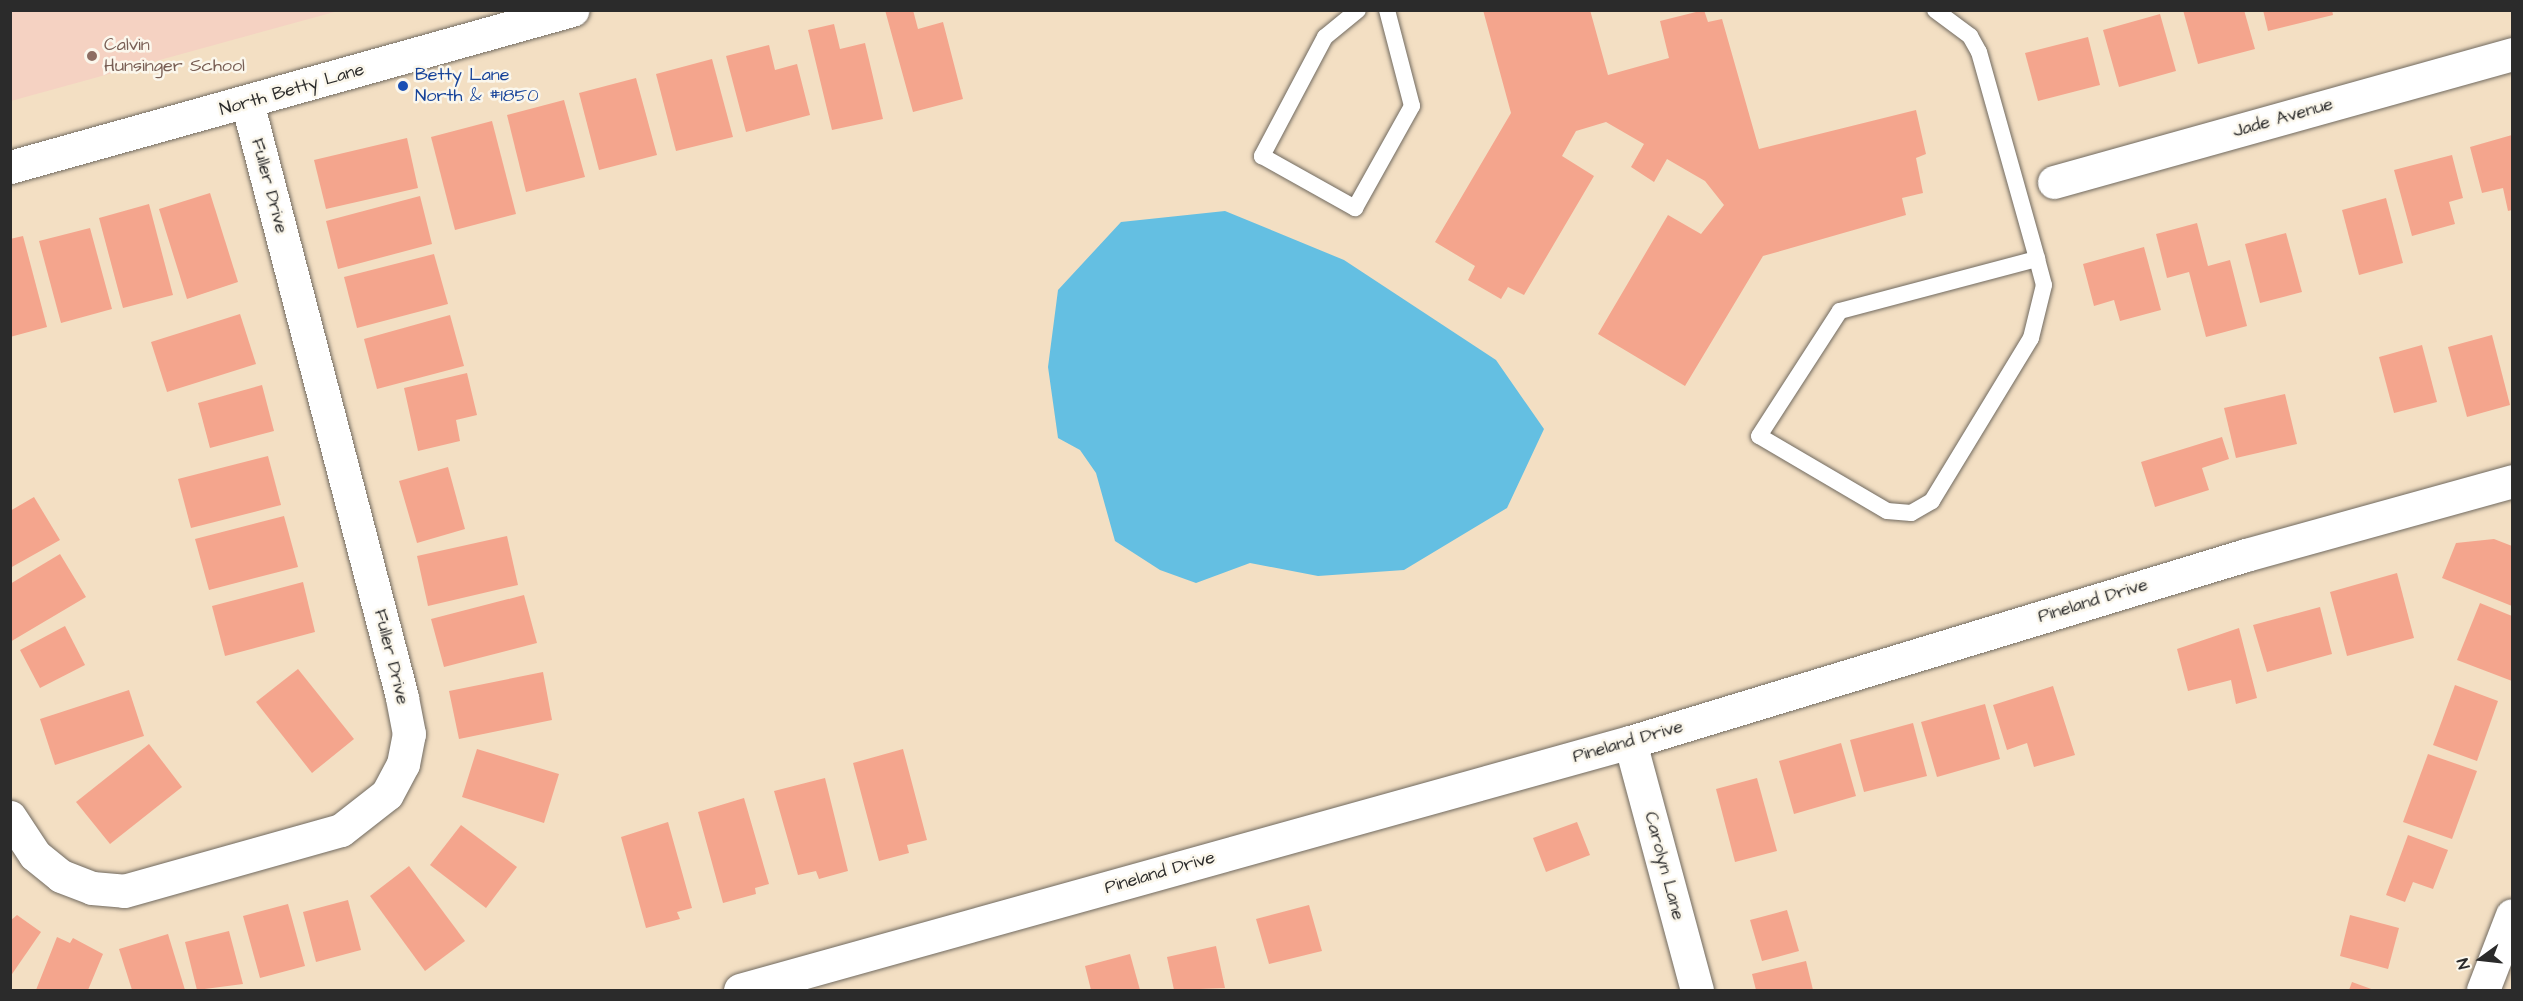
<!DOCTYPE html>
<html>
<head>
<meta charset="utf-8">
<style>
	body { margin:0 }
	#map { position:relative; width:2523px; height:1001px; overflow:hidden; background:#f3dfc3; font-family:"Architects Daughter",sans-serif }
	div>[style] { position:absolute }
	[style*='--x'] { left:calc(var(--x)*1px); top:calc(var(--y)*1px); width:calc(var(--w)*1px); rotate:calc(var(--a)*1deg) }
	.built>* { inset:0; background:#f5d2c2 }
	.water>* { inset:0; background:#64bfe2 }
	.building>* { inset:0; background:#f4a58d }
	.roads { filter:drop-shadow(0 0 2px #716a60) drop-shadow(0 0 2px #716a60) }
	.lane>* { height:16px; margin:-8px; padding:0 8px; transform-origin:8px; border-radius:8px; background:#fff }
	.street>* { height:33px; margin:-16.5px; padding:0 16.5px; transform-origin:16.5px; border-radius:16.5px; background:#fff }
	.secondary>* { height:33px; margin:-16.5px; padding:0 16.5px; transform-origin:16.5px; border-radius:16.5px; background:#fff }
	.dots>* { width:16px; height:16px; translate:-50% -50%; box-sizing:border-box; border:3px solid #fbf7ec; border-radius:50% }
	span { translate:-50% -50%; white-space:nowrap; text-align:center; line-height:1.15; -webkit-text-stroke:5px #fbf7ec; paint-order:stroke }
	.education-label { font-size:18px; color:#785e54 }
	.left { translate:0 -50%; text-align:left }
	.transit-label { font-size:18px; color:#164399 }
	.street-label { font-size:18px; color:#2b2b2b }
	.frame { position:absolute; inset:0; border:12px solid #2b2b2b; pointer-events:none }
	.north { position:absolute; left:2451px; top:929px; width:60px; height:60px; -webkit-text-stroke:4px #fbf7ec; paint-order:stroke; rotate:255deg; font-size:16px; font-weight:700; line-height:24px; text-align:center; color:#2b2b2b }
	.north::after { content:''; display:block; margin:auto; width:21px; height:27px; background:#2b2b2b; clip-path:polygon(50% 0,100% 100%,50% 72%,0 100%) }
</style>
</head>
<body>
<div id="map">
	<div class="built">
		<div style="clip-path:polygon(11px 10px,338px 10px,338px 11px,11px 101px)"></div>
	</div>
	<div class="water">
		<div style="clip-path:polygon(1225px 211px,1344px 260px,1496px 360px,1544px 429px,1507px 508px,1404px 570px,1318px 576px,1250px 563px,1196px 583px,1160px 570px,1115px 541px,1096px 473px,1080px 450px,1058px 438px,1048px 367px,1058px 290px,1121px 222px)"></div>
	</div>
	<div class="building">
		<div style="clip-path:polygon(885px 10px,913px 10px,918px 29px,943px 22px,963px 99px,913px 112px)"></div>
		<div style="clip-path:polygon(1483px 10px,1590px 10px,1608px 75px,1669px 58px,1660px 21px,1704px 10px,1708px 22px,1722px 19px,1759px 149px,1916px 110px,1926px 154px,1916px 158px,1923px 193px,1902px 198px,1906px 215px,1763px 256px,1685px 386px,1598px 334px,1668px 215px,1701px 234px,1724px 205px,1705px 181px,1667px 159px,1654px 182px,1631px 167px,1644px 144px,1606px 122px,1576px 131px,1562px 156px,1594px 176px,1524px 295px,1508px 287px,1501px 299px,1468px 280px,1475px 266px,1435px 242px,1511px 113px)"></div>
		<div style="clip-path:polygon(2183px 10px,2244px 10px,2255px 49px,2198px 64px)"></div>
		<div style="clip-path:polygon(2263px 10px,2332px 10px,2333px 15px,2268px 31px)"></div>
		<div style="clip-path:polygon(2160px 14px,2176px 71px,2119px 87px,2103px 30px)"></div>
		<div style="clip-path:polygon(834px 24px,840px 49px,865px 43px,883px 119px,832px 130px,808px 30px)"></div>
		<div style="clip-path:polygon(2088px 37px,2100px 85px,2038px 101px,2025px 53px)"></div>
		<div style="clip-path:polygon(769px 45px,775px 70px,797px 64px,810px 115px,746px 132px,726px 56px)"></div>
		<div style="clip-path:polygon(712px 59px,733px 137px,676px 151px,656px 74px)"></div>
		<div style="clip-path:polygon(636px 78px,657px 155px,599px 170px,579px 93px)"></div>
		<div style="clip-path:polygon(564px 100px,585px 177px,526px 192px,507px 115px)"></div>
		<div style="clip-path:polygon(492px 121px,516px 214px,455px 230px,431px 137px)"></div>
		<div style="clip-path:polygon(2512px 135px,2512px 210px,2508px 211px,2503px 188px,2482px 193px,2470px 147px)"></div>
		<div style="clip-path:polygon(407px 138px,418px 188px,326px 209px,314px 160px)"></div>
		<div style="clip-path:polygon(2452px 155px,2463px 198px,2449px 202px,2455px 224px,2412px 236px,2394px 170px)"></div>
		<div style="clip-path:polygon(210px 193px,238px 282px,187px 299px,159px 209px)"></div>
		<div style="clip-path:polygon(420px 196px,432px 244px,338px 269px,326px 221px)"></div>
		<div style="clip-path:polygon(2386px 198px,2403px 263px,2359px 275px,2342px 210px)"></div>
		<div style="clip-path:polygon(149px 204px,173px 295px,123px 308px,99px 218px)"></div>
		<div style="clip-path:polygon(2197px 223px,2208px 266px,2230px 260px,2247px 326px,2206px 337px,2189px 272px,2167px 278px,2156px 234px)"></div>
		<div style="clip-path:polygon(90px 228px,112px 309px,61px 323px,39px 241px)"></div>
		<div style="clip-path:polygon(2286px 233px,2302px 292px,2260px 303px,2245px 244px)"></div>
		<div style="clip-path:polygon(23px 236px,47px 327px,10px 337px,10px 239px)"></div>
		<div style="clip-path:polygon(2144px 247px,2161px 310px,2120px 321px,2114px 300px,2094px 306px,2083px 264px)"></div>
		<div style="clip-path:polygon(434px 254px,448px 304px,357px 328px,344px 277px)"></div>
		<div style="clip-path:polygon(240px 314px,256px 364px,167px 392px,151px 342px)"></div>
		<div style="clip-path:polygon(450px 315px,464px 366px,377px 389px,364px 339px)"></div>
		<div style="clip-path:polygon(2492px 335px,2510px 405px,2467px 417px,2448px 347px)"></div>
		<div style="clip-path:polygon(2422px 345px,2437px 402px,2394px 413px,2379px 357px)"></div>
		<div style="clip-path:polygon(467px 373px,477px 415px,456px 420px,460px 441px,418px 451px,404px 388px)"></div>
		<div style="clip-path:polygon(262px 385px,274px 431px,210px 448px,198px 403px)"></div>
		<div style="clip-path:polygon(2285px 394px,2297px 444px,2236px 458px,2224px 408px)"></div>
		<div style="clip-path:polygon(2222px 437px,2229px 459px,2202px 468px,2209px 490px,2155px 507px,2141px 462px)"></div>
		<div style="clip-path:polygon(268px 456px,281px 505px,191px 528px,178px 479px)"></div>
		<div style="clip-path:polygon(448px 467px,465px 529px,417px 543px,399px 481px)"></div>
		<div style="clip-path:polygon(34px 497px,60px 540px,10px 568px,10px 511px)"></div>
		<div style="clip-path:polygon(284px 516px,298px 567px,209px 590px,195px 539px)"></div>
		<div style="clip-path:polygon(507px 536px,518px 585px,428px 606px,417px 556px)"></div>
		<div style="clip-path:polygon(2494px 539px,2512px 546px,2512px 606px,2442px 578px,2456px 543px)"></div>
		<div style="clip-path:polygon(60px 554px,86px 597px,10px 642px,10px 584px)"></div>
		<div style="clip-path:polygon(2397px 573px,2414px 638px,2347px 656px,2330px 592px)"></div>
		<div style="clip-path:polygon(303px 582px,315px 632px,225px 656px,212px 606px)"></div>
		<div style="clip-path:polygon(524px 595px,537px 643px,444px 667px,431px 619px)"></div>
		<div style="clip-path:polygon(2480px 603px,2512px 616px,2512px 681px,2457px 660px)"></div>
		<div style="clip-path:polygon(2320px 607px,2332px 654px,2267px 672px,2253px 625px)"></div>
		<div style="clip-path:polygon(65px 626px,85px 665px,40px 688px,20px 650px)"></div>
		<div style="clip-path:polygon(2239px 628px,2257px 698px,2236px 704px,2231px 680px,2188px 691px,2177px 649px)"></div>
		<div style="clip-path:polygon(298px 669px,354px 739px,312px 773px,256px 702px)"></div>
		<div style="clip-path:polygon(543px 672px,552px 720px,459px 739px,449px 691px)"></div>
		<div style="clip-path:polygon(2455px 685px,2498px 701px,2477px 761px,2433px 745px)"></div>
		<div style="clip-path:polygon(2053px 686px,2075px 755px,2034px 767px,2027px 743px,2007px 750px,1993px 705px)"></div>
		<div style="clip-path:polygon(129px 690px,144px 736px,55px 765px,40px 719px)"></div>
		<div style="clip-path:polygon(1985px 704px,2000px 759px,1937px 777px,1921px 722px)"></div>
		<div style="clip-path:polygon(1913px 723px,1927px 776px,1864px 792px,1850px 740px)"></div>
		<div style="clip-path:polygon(1841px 743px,1856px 796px,1794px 814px,1779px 761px)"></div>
		<div style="clip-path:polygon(149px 744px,182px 787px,110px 844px,76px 802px)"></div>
		<div style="clip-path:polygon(477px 749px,559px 774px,544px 823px,462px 797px)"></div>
		<div style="clip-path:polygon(903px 749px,927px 840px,907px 845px,909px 853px,879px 861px,853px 763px)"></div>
		<div style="clip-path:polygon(2428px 754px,2477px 771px,2452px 839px,2403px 822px)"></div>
		<div style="clip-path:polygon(825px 778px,848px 871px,819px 879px,816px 871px,798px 875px,774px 791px)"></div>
		<div style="clip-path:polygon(1757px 778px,1777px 851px,1735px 862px,1716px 789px)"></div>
		<div style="clip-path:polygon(744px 798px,769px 884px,755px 888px,756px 894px,723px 903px,698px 812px)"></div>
		<div style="clip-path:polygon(668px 822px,692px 908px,677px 912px,680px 919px,646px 928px,621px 837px)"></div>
		<div style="clip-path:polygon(1577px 822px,1590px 855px,1546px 872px,1533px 838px)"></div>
		<div style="clip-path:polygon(461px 825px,517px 867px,486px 908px,430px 865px)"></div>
		<div style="clip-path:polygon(2408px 835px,2448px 850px,2433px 889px,2413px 882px,2405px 902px,2386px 895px)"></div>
		<div style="clip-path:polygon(409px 866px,465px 941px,425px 971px,370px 896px)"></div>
		<div style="clip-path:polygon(348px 900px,361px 950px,316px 962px,303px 912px)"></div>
		<div style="clip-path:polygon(288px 904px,305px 966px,260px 978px,243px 916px)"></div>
		<div style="clip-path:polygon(1309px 905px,1322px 951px,1269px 964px,1256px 919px)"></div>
		<div style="clip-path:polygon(1787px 910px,1799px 951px,1762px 961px,1750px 920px)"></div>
		<div style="clip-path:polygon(17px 915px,41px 932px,10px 977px,10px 921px)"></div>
		<div style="clip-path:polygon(2350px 915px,2399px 928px,2388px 969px,2340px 956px)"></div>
		<div style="clip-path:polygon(229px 931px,243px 984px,197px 990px,185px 942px)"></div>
		<div style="clip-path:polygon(168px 934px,185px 990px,132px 990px,119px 949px)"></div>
		<div style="clip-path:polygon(57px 937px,70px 943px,73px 938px,103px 954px,88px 990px,36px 990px)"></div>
		<div style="clip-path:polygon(1216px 946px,1225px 988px,1174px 990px,1167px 957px)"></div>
		<div style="clip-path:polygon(1130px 954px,1140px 990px,1091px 990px,1085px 966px)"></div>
		<div style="clip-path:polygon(1806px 961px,1813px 990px,1756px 990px,1752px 974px)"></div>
		<div style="clip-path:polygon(2352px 982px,2374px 990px,2349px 990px)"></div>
	</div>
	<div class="roads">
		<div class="lane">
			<div style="--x:1358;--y:10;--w:43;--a:140.7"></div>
			<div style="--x:1325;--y:37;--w:135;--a:117.9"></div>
			<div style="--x:1262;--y:156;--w:107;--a:29.2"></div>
			<div style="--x:1355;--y:208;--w:117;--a:-60.8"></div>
			<div style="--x:1412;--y:106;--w:99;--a:-104.6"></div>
			<div style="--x:1935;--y:10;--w:44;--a:36.6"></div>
			<div style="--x:1970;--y:36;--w:18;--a:61"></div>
			<div style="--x:1979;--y:52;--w:215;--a:74.3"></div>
			<div style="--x:2037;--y:259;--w:27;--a:75"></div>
			<div style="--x:2044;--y:285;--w:55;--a:103.8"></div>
			<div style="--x:2031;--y:338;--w:191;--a:121.3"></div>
			<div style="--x:1932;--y:501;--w:24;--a:150"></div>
			<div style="--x:1911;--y:513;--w:24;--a:-175"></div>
			<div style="--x:1887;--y:511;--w:148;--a:-149.6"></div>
			<div style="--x:1759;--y:436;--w:149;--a:-57.1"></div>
			<div style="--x:1840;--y:311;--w:204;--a:-14.8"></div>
		</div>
		<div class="street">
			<div style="--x:2054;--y:182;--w:476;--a:-15.6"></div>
			<div style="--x:1630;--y:742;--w:257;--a:74.9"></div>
			<div style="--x:10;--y:817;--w:45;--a:56.7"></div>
			<div style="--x:35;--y:855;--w:33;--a:39"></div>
			<div style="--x:61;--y:876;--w:33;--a:21"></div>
			<div style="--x:92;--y:888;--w:32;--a:5"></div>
			<div style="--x:124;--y:891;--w:225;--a:-15.7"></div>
			<div style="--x:341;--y:830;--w:58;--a:-38"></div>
			<div style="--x:387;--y:794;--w:34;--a:-62"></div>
			<div style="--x:403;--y:764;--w:31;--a:-79"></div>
			<div style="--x:409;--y:734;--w:38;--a:-101"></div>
			<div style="--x:402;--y:697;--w:615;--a:-104.6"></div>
			<div style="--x:740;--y:990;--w:924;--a:-15.57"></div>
			<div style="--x:1630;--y:742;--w:644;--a:-16.89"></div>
			<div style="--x:2246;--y:555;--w:276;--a:-15.5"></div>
		</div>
		<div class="secondary">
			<div style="--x:10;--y:167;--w:584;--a:-15.61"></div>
			<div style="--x:2483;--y:990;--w:80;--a:-68.9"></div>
		</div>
	</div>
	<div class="dots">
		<div style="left:92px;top:56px;background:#8d6e63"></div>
		<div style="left:403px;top:86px;background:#1a4fb4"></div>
	</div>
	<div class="education-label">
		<span class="left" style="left:104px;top:56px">Calvin<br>Hunsinger School</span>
	</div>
	<div class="transit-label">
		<span class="left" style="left:415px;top:86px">Betty Lane<br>North &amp; #1850</span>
	</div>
	<div class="street-label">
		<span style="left:292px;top:90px;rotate:-16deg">North Betty Lane</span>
		<span style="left:2283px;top:118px;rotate:-16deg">Jade Avenue</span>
		<span style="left:269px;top:186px;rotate:75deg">Fuller Drive</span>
		<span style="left:2093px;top:601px;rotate:-17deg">Pineland Drive</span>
		<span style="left:391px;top:657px;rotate:76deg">Fuller Drive</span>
		<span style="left:1628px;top:742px;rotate:-16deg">Pineland Drive</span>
		<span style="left:1664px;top:866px;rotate:75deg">Carolyn Lane</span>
		<span style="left:1160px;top:873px;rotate:-16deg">Pineland Drive</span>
	</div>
	<div class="frame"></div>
	<div class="north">N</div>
</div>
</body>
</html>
